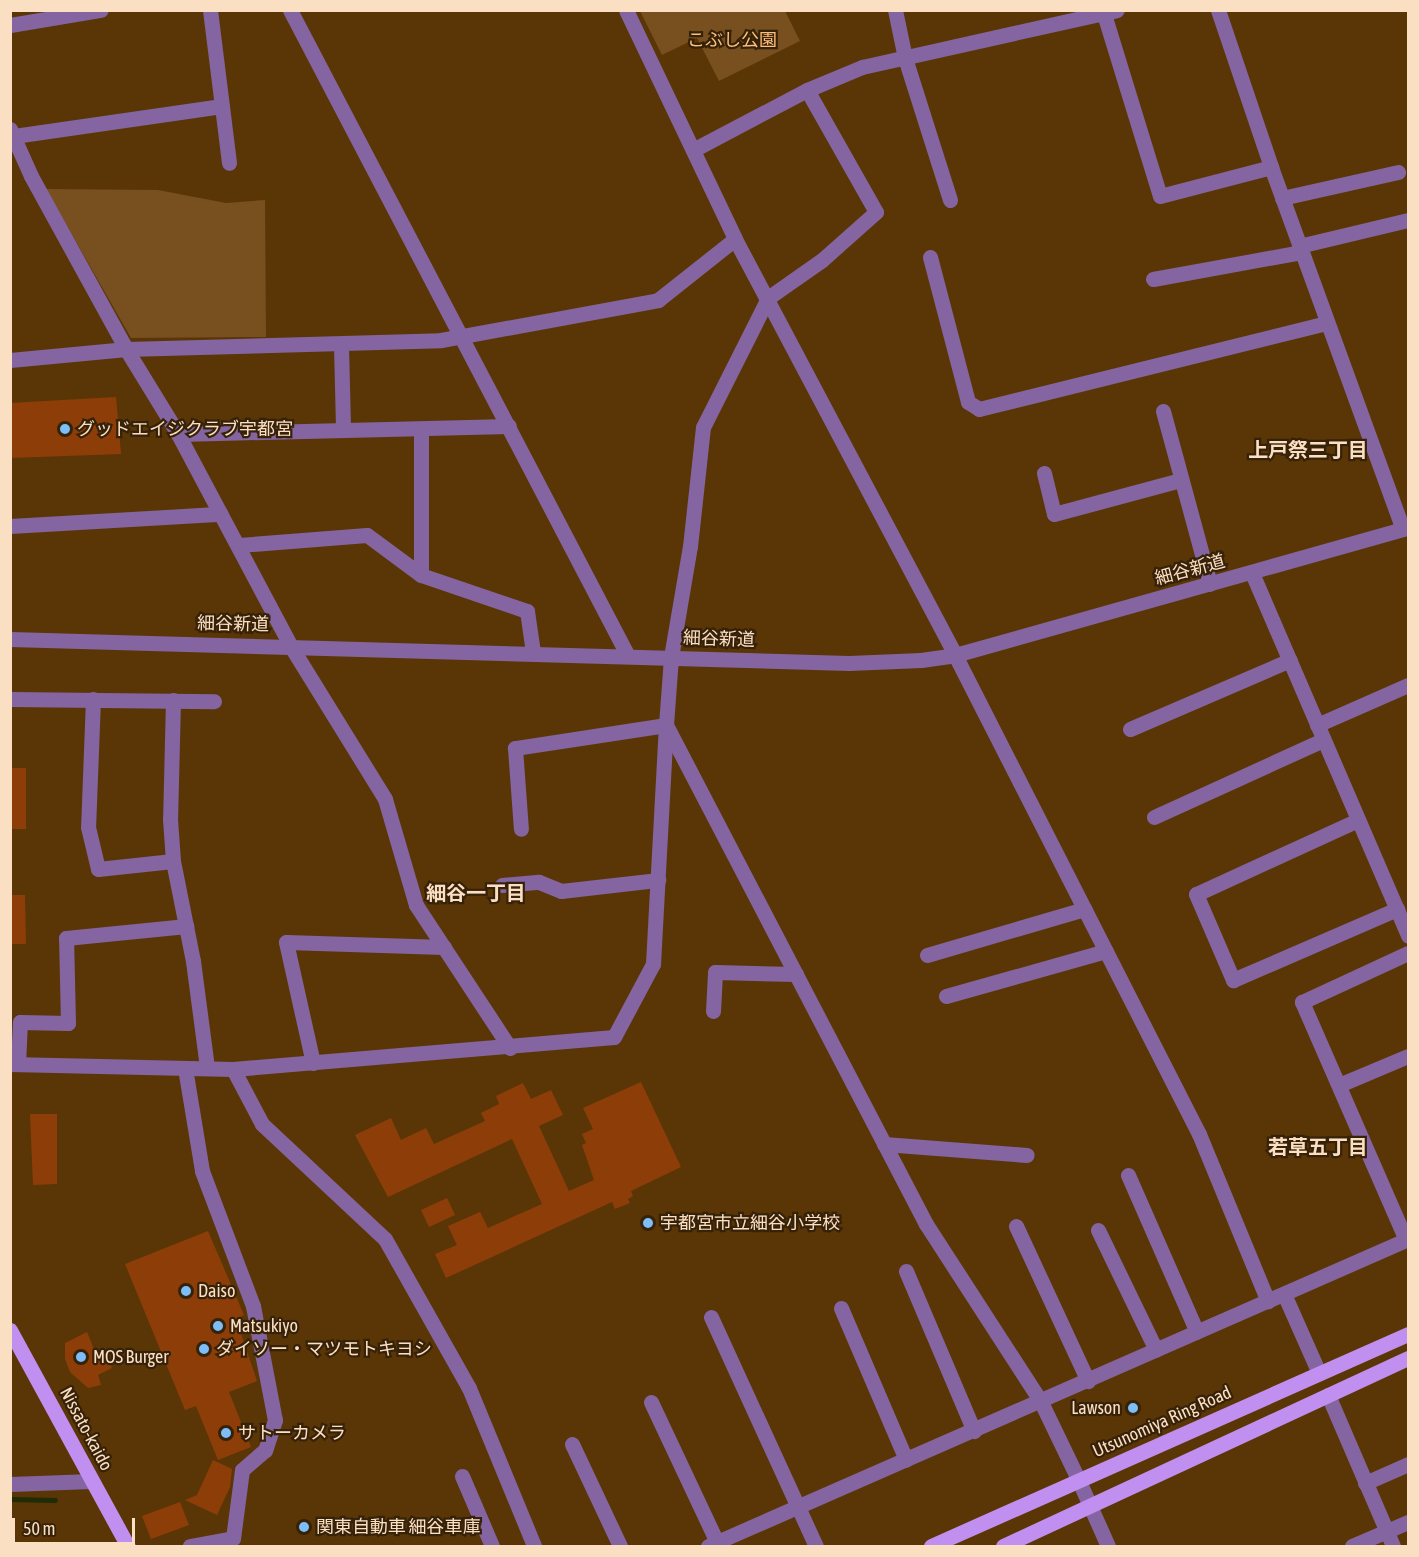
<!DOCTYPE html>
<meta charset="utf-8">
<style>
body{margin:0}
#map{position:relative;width:1419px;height:1557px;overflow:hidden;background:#5a3606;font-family:"Asap Condensed","Noto Sans JP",sans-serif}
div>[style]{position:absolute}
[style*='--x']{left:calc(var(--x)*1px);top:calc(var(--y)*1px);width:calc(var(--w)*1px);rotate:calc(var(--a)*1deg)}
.green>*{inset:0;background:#784f1f}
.stream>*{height:5px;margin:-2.5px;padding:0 2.5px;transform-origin:2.5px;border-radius:2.5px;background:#1f2c07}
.building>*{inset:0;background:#8d3e08}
.minor>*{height:15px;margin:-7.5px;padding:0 7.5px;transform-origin:7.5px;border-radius:7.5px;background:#8465a1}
.tertiary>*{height:15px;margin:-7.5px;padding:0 7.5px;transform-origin:7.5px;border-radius:7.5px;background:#8465a1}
.primary>*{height:15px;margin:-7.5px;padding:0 7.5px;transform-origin:7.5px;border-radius:7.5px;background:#c18ff0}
.dots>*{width:16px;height:16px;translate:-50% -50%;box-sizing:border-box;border:3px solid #362109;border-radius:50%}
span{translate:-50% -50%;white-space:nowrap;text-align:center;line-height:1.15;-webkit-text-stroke:4.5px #362109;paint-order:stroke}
.park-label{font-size:18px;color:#fdbf7c}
.poi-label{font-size:18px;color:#fbdfc3}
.left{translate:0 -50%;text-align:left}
.right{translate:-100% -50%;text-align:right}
.street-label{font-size:18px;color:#fbdfc3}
.neighbourhood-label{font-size:20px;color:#fbdfc3;font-weight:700}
.frame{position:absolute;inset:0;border:12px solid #fbdfc3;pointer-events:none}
.scale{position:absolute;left:12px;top:1518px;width:123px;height:27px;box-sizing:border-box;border:3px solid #fbdfc3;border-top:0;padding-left:8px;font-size:18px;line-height:21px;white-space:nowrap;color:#fbdfc3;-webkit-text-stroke:4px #362109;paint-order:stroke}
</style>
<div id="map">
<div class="green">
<i style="clip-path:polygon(640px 11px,785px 11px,800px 41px,719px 81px,697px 38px,662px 55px)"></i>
<i style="clip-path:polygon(46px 189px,158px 190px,226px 203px,265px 200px,266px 337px,131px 338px)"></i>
</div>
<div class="stream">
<i style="--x:10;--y:1499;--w:45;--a:1.3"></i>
</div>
<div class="building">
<i style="clip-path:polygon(116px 397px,121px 454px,10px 458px,10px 403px)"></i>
<i style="clip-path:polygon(10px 768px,26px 768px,26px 829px,10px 829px)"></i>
<i style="clip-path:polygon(10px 895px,25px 895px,26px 944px,10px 944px)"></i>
<i style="clip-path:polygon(641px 1082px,681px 1167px,631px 1191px,633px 1196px,628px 1199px,630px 1203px,615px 1209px,612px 1202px,446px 1278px,435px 1254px,457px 1245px,448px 1226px,480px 1212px,488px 1228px,542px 1204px,512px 1139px,388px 1197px,355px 1135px,391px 1118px,401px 1140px,426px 1128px,434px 1144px,485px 1121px,481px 1113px,499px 1104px,496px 1096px,523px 1083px,531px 1099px,551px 1090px,563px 1115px,539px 1126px,569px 1191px,594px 1180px,582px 1145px,586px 1143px,582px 1134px,593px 1129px,583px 1108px)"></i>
<i style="clip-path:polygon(30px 1114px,57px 1114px,57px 1184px,33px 1185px)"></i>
<i style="clip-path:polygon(447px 1198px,455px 1215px,429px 1227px,421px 1210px)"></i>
<i style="clip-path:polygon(208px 1231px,244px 1315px,236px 1319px,257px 1381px,229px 1392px,251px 1447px,218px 1460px,196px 1406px,185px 1410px,125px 1264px)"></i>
<i style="clip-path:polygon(87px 1332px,98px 1359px,108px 1356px,112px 1368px,98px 1375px,101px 1385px,88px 1388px,70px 1372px,65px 1359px,65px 1343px)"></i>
<i style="clip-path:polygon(213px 1460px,232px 1469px,230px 1487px,217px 1515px,185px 1500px,197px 1495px)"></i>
<i style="clip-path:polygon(180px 1502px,189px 1525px,151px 1539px,142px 1516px)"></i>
</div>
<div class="minor">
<i style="--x:210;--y:10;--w:154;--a:82.9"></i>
<i style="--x:290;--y:10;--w:729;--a:62.38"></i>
<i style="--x:895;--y:10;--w:49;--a:78.2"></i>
<i style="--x:905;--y:58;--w:149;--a:72.4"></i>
<i style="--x:1218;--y:10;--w:166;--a:71.3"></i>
<i style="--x:1271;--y:167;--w:385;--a:70"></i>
<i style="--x:1104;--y:14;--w:190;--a:72.9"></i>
<i style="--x:1160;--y:196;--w:115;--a:-14.6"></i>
<i style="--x:10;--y:25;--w:92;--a:-9.4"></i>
<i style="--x:807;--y:90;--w:140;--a:60.5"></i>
<i style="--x:876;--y:212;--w:72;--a:138.4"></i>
<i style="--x:822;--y:260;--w:66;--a:144.9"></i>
<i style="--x:768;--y:298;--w:144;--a:116.7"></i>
<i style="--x:703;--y:427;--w:120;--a:96.2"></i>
<i style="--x:690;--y:546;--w:113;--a:99.7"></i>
<i style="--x:671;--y:657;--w:68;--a:94.2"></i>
<i style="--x:666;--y:725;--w:563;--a:62.48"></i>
<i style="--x:926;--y:1224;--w:212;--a:57.1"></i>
<i style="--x:1041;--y:1402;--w:88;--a:64.3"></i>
<i style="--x:10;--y:129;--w:51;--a:65.9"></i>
<i style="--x:31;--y:176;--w:197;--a:61.2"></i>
<i style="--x:126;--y:349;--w:100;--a:58.5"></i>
<i style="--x:178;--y:434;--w:239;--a:62"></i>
<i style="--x:290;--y:645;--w:181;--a:58.3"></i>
<i style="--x:385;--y:799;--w:110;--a:73.7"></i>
<i style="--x:416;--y:905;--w:171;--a:56.7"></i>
<i style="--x:14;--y:136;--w:210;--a:-8.2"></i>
<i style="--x:693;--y:150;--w:129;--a:-27.8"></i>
<i style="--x:807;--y:90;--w:60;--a:-22.7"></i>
<i style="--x:862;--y:67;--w:261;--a:-12.6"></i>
<i style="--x:1282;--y:198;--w:119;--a:-12.6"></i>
<i style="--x:1299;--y:246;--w:112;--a:-13.4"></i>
<i style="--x:930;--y:257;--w:150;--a:75.3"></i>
<i style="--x:968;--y:402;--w:13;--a:32"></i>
<i style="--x:979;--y:409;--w:358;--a:-13.9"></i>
<i style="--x:1153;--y:279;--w:151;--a:-10.3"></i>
<i style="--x:341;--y:345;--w:84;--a:88.6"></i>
<i style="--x:10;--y:360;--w:117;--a:-5.4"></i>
<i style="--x:126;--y:349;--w:315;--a:-1.6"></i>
<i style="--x:441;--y:340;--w:221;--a:-10.4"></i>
<i style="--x:658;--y:300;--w:98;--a:-38.4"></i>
<i style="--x:735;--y:239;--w:471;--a:62.1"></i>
<i style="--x:955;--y:655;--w:538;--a:63.01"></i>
<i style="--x:1199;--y:1134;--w:181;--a:67.6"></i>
<i style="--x:1163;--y:411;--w:179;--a:74.8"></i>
<i style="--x:421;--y:429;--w:146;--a:90"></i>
<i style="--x:421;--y:575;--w:112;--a:18.8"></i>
<i style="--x:527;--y:611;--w:41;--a:81.7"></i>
<i style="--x:178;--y:434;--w:331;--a:-1.4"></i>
<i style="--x:1044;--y:473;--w:42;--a:76.3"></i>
<i style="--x:1054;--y:514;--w:131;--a:-15"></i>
<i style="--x:10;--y:526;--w:211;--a:-3.3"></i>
<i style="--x:239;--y:545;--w:128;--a:-4.5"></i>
<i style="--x:367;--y:535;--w:67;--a:36.5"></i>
<i style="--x:1252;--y:573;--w:395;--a:66.7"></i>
<i style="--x:10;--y:699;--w:204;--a:0.6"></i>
<i style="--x:93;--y:699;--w:128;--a:92.2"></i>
<i style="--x:88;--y:827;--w:43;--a:76.6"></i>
<i style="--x:98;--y:869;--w:75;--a:-6.1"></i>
<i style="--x:173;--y:700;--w:119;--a:91.4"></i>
<i style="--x:170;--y:819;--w:42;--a:85.9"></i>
<i style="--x:173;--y:861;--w:102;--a:78.7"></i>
<i style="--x:193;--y:961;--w:108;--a:82.5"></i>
<i style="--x:1317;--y:725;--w:99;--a:-23.7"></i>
<i style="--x:1130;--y:729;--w:174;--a:-23.3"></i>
<i style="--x:1154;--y:817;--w:186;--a:-24.5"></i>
<i style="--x:1358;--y:820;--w:178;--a:155.4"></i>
<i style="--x:1196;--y:894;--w:94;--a:66.7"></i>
<i style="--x:1233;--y:980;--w:179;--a:-23.4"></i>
<i style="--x:502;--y:885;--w:37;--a:-5"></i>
<i style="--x:539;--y:882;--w:24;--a:22"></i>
<i style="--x:561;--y:891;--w:98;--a:-6.5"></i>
<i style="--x:927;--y:955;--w:164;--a:-16.3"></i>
<i style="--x:946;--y:996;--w:166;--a:-15.7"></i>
<i style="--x:713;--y:1011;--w:39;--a:-87"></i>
<i style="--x:715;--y:972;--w:81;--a:1.4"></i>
<i style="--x:313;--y:1063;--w:124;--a:-102.6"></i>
<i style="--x:286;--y:942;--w:158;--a:1.8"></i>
<i style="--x:10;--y:1064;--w:223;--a:1.3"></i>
<i style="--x:233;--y:1069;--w:382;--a:-4.8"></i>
<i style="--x:614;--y:1037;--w:83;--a:-61.9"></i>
<i style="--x:653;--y:964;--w:239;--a:-86.9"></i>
<i style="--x:666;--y:725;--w:153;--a:171.3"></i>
<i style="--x:515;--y:748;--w:81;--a:85.8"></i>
<i style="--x:18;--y:1064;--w:42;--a:-87.3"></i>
<i style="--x:20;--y:1022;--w:48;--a:1.2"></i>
<i style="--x:68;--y:1023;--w:85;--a:-91.3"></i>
<i style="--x:66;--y:938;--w:121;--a:-5.7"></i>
<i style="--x:185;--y:1068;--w:104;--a:80.6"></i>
<i style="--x:202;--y:1171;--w:144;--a:69.3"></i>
<i style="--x:253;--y:1306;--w:116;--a:79.1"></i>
<i style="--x:275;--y:1420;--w:32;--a:108"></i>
<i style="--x:265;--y:1450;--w:30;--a:139"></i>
<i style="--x:242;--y:1470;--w:69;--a:97.5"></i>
<i style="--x:233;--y:1538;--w:44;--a:169.5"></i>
<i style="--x:233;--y:1069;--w:62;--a:62.2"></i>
<i style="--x:262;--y:1124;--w:168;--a:43.1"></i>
<i style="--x:385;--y:1239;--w:171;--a:60.6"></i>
<i style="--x:469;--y:1388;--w:171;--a:67.6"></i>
<i style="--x:1339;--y:1085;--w:75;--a:-22.8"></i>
<i style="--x:884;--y:1144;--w:143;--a:4.4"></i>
<i style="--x:1128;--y:1175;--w:171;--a:66.3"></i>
<i style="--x:1016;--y:1226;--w:171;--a:65.1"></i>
<i style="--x:1098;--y:1230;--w:133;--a:64.2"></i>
<i style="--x:1406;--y:1240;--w:260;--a:-113.6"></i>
<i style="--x:1302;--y:1002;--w:117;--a:-24.8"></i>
<i style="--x:906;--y:1271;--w:174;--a:67"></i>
<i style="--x:1284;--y:1294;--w:86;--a:66.1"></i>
<i style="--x:841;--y:1308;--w:165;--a:66.8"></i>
<i style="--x:711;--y:1317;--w:252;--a:65.4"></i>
<i style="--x:1328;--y:1395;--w:164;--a:66.7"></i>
<i style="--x:651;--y:1402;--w:155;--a:64.8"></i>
<i style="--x:572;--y:1444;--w:113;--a:64.8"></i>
<i style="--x:462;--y:1476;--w:76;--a:66.8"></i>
<i style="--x:1365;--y:1483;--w:47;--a:-23.8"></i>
<i style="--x:708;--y:1546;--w:764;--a:-23.68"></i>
<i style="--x:1352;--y:1546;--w:61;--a:-23.2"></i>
</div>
<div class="tertiary">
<i style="--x:626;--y:10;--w:254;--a:64.5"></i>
<i style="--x:10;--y:639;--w:839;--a:1.64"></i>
<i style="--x:849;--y:663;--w:72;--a:-2.4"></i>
<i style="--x:921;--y:660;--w:34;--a:-8"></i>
<i style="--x:955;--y:655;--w:470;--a:-15.7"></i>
<i style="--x:1079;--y:1481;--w:71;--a:66"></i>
<i style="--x:10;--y:1484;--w:82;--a:-2.1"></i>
</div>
<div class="primary">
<i style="--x:10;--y:1330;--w:246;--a:61.4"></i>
<i style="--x:931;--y:1546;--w:522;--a:-23.96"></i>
<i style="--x:1003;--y:1546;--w:447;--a:-24.9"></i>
</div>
<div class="dots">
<i style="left:65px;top:429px;background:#7dbef9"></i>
<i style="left:648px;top:1223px;background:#7dbef9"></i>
<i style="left:186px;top:1291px;background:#7dbef9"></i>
<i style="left:218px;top:1326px;background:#7dbef9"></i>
<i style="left:204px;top:1349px;background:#7dbef9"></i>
<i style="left:81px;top:1357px;background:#7dbef9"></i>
<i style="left:1133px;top:1408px;background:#7dbef9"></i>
<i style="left:226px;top:1433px;background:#7dbef9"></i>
<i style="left:304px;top:1527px;background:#7dbef9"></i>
</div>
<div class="park-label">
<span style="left:732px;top:40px">こぶし公園</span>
</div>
<div class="poi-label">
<span class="left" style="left:77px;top:429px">グッドエイジクラブ宇都宮</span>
<span class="left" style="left:660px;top:1223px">宇都宮市立細谷小学校</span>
<span class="left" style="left:198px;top:1291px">Daiso</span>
<span class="left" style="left:230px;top:1326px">Matsukiyo</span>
<span class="left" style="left:216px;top:1349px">ダイソー・マツモトキヨシ</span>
<span class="left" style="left:93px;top:1357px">MOS Burger</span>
<span class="right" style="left:1121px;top:1408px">Lawson</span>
<span class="left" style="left:238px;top:1433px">サトーカメラ</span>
<span class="left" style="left:316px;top:1527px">関東自動車 細谷車庫</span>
</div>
<div class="street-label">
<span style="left:1190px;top:570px;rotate:-15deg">細谷新道</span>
<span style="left:233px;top:624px;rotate:1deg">細谷新道</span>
<span style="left:719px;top:639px;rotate:2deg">細谷新道</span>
<span style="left:1162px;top:1422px;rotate:-24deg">Utsunomiya Ring Road</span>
<span style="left:86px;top:1429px;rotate:62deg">Nissato-kaido</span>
</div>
<div class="neighbourhood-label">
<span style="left:1308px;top:449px">上戸祭三丁目</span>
<span style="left:476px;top:892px">細谷一丁目</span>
<span style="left:1318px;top:1146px">若草五丁目</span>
</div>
<div class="frame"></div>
<div class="scale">50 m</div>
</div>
